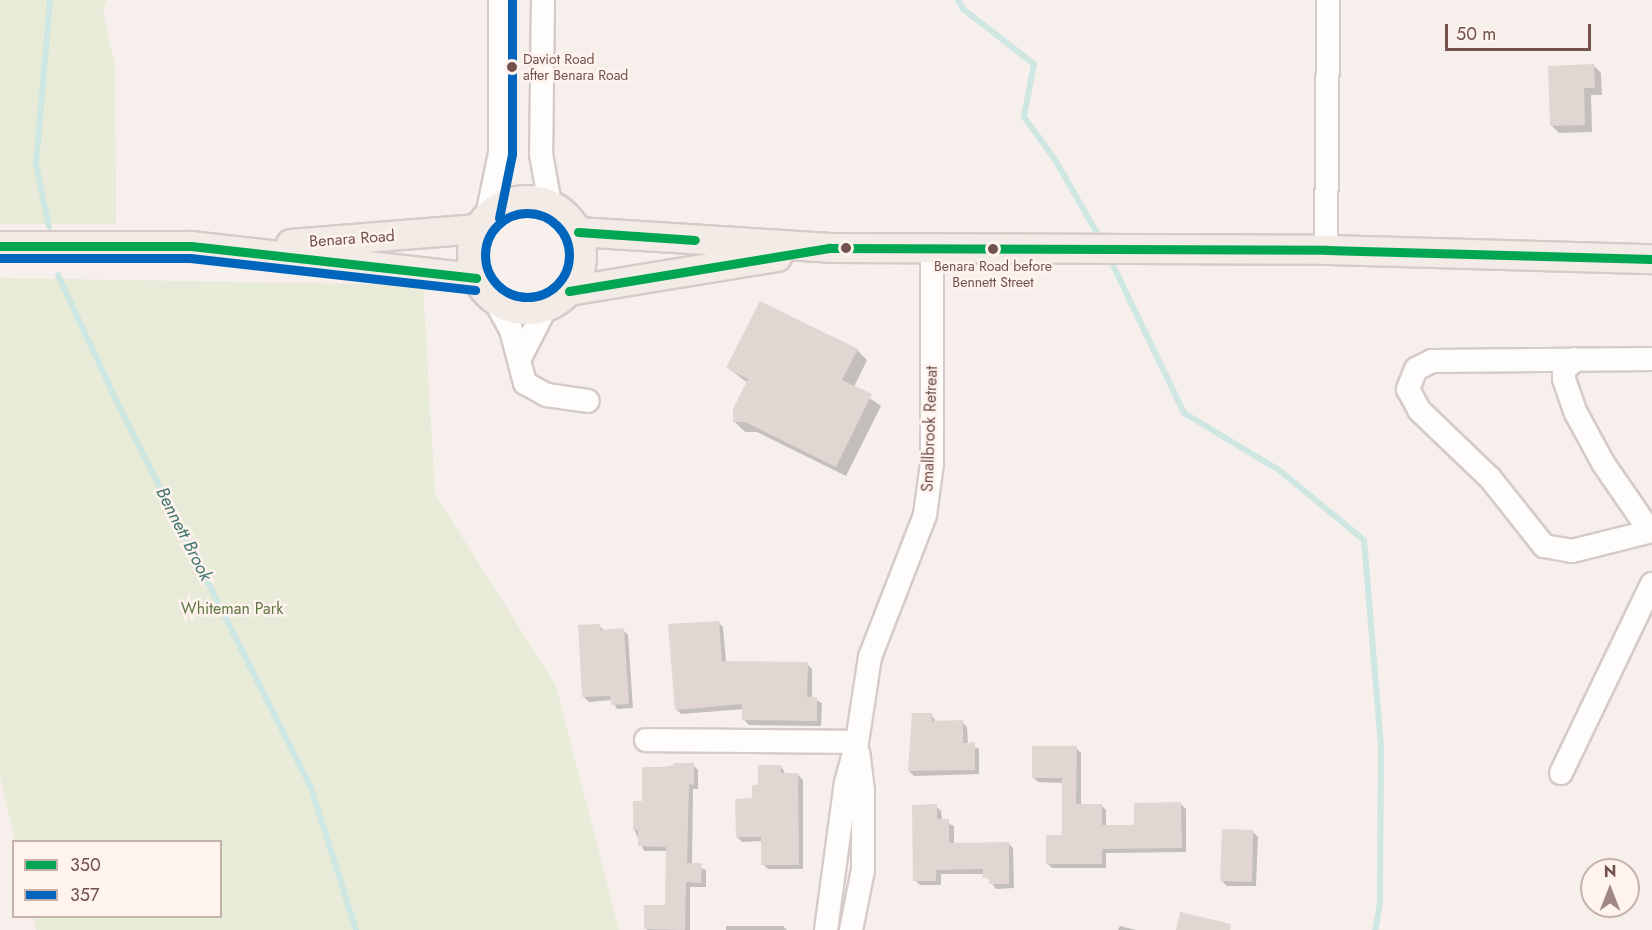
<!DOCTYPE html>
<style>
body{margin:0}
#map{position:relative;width:1652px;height:930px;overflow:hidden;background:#f6efeb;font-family:Jost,sans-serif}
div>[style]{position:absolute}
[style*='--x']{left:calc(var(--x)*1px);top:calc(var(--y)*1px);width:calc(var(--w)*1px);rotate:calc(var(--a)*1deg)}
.green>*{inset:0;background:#e8ebd7}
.shadow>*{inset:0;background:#0003}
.stream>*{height:6px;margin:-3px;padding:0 3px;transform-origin:3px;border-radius:3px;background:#cee7e3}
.building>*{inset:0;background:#e2d6d3}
.roads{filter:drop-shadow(2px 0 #d5cbc8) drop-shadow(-2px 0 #d5cbc8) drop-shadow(0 2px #d5cbc8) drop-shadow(0 -2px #d5cbc8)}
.minor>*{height:22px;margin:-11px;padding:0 11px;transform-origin:11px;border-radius:11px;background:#fefdfc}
.major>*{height:28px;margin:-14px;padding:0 14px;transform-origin:14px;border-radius:14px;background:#f2ebe6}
.major>.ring{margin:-14px;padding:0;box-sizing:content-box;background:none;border:28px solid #f2ebe6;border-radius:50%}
.bus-1>*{height:9px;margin:-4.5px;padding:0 4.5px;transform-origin:4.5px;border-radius:4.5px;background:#00a651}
.bus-2>*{height:9px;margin:-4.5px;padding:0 4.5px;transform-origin:4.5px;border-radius:4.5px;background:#0065bd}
.bus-2>.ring{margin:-4.5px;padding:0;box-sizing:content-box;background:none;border:9px solid #0065bd;border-radius:50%}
.dots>*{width:16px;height:16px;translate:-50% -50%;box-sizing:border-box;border:3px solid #fef3ed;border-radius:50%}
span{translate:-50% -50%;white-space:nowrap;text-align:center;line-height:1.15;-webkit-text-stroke:5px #fef3ed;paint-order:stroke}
.bus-label{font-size:14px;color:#73514d}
.left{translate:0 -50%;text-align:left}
.street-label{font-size:16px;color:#73514d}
.park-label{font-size:16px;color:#607846}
.water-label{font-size:18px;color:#427672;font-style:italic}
.legend{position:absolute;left:12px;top:840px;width:210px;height:78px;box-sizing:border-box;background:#fef3ed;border:2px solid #c6b2ad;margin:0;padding:8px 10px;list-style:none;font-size:18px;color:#73514d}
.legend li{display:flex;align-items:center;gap:12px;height:30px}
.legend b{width:30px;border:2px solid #c6b2ad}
.north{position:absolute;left:1580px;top:858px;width:60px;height:60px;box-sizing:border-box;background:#fef3ed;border:2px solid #c6b2ad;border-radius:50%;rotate:0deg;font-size:16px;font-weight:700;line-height:24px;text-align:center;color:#73514d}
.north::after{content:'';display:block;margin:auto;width:21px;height:27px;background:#a18884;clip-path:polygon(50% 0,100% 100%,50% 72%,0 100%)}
.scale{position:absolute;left:1445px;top:24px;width:146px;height:27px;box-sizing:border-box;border:3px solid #73514d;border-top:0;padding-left:8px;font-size:18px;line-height:21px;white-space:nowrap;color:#73514d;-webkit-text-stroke:4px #fef3ed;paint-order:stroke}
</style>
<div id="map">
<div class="green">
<i style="clip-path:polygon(0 0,107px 0,103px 12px,115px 65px,116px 224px,0 224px)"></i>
<i style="clip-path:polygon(0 278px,423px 285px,435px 494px,556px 686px,619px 930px,36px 930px,33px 917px,220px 916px,220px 842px,15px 841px,0 777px)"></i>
</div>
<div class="shadow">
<i style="clip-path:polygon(1593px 65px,1601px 73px,1602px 95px,1591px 95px,1592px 132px,1559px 133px,1551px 125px)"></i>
<i style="clip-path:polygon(857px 350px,867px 360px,854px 387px,881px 406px,846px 476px,757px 432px,745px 432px,735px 422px,748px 383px,728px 368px)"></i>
<i style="clip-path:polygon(718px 622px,723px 627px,726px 662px,807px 664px,812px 669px,812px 698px,822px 703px,821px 726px,749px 725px,744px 720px,744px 709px,681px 714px,676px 709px)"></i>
<i style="clip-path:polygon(599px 626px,605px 631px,623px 630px,628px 635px,633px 708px,617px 709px,612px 700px,589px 702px,584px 697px)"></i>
<i style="clip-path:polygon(931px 714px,936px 722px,962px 722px,967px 727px,968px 744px,979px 749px,979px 774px,914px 776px,909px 771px)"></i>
<i style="clip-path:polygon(1076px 748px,1081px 753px,1081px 805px,1101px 805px,1106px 810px,1106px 826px,1136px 826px,1181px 804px,1186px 809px,1186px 852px,1106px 853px,1106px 868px,1052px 868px,1047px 863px,1063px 837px,1063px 783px,1038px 782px,1033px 777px)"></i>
<i style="clip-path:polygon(693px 765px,698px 770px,698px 789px,693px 789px,692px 864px,706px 870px,706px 887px,690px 887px,690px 930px,647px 930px,666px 907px,668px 851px,644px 851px,634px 829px,643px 802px,644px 768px)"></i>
<i style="clip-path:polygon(781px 766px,786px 775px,798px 775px,803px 780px,803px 869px,768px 869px,763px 864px,763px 841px,742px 842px,737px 837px,760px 786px)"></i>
<i style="clip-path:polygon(936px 806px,941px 811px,942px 821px,954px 826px,954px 844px,1008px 843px,1013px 848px,1014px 888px,996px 889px,985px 874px,941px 874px,941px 885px,920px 885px,915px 880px)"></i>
<i style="clip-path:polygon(1253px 832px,1258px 837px,1256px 886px,1227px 886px,1222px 881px)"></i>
<i style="clip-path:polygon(726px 926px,783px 926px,787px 930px,726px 930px)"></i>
<i style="clip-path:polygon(1120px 926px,1136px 930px,1118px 930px)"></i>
</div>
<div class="stream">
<i style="--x:958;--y:0;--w:10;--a:61"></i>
<i style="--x:963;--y:9;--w:90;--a:37.8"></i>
<i style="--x:1034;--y:64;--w:54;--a:100.7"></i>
<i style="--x:1024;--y:117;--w:51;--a:53.8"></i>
<i style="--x:1054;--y:158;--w:95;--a:60.2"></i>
<i style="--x:49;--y:227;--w:64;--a:-101.7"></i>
<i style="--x:36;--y:164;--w:165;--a:-85.1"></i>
<i style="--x:1109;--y:257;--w:173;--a:64.3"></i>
<i style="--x:1184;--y:413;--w:111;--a:31"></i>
<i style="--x:1279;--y:470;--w:110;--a:39.5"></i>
<i style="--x:1364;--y:540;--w:210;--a:85.3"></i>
<i style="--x:1381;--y:749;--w:154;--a:90.4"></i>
<i style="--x:1380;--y:903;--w:27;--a:100"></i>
<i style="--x:58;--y:275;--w:136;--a:65.1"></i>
<i style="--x:115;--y:398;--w:436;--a:63.3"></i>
<i style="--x:311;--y:788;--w:149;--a:72.4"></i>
</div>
<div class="building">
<i style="clip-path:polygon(1594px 64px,1595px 88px,1584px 88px,1585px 125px,1550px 126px,1548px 66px)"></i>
<i style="clip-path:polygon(760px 301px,858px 349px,842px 380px,872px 394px,836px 467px,745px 422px,733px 422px,733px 409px,748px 379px,726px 368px)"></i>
<i style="clip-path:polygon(719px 621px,722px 661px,808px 662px,807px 697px,817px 697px,817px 721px,742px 720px,742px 704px,675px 710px,668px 624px)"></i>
<i style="clip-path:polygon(600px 624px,600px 630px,624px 628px,629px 704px,611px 705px,610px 696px,582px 697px,578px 625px)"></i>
<i style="clip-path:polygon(912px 713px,932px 713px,932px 721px,963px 720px,963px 743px,975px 742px,975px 770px,908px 771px)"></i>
<i style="clip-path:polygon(1032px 746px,1077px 746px,1076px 804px,1102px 804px,1102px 825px,1134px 825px,1134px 803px,1181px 802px,1182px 848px,1102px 849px,1102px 864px,1046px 864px,1046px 835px,1062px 835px,1062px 778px,1032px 778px)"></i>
<i style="clip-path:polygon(673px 763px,694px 763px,694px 785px,689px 784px,687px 863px,702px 863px,701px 883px,686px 882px,685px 930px,644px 929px,644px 905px,665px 905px,666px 847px,638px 846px,638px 830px,633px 830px,633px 801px,642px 801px,642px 767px,673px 767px)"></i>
<i style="clip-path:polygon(758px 765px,781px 765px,781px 773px,798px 773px,799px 865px,761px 865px,761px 837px,736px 837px,735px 799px,752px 798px,752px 785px,758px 785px)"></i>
<i style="clip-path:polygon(937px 804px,937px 819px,949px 819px,949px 843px,1009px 842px,1009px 884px,989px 884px,989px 878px,983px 878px,983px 869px,936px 870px,936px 881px,913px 881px,912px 805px)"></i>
<i style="clip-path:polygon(1222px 829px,1253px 830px,1252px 882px,1220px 881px)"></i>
<i style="clip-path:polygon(1180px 912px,1231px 924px,1230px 930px,1176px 930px)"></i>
</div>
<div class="roads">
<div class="minor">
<i style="--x:543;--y:0;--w:154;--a:90.7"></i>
<i style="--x:541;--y:154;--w:51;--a:79.8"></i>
<i style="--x:487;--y:216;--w:64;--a:-78.3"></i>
<i style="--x:500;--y:153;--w:153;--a:-90"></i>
<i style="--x:1326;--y:250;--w:250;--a:-89.5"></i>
<i style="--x:495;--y:301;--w:33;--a:61"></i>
<i style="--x:511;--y:330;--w:55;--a:75.2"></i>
<i style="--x:525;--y:383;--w:25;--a:29"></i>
<i style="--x:547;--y:395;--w:41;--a:8.3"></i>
<i style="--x:520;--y:358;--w:57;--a:-63"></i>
<i style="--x:1575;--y:359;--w:16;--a:133"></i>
<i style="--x:1564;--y:371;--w:8;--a:90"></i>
<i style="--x:1564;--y:379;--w:36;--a:71"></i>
<i style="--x:1576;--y:413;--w:57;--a:61.6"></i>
<i style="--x:1603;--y:463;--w:81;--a:55.5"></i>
<i style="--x:1652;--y:359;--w:220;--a:179.5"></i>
<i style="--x:1432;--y:361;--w:18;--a:153"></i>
<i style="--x:1416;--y:369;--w:22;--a:112"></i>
<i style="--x:1408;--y:389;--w:24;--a:62"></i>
<i style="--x:1419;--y:410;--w:98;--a:43.8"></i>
<i style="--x:1490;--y:478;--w:87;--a:51.5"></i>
<i style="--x:1544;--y:546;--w:28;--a:10"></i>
<i style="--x:1572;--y:551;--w:82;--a:-14"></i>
<i style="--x:646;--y:740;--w:211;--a:0.5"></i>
<i style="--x:1561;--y:773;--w:210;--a:-64.3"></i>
<i style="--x:826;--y:930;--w:148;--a:-82.3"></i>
<i style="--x:846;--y:783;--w:42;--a:-75"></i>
<i style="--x:857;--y:742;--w:86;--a:-81.3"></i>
<i style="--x:870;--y:657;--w:152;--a:-68.8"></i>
<i style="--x:925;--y:515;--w:52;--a:-82.3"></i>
<i style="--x:932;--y:463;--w:215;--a:-90"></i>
<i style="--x:851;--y:930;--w:61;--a:-78.7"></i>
<i style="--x:863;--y:870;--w:79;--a:-90"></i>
<i style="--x:863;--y:791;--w:38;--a:-97"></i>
</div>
<div class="major">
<i class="ring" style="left:472px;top:200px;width:82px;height:82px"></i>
<i style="--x:578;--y:232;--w:253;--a:3.6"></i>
<i style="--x:830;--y:248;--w:496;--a:0.2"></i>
<i style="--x:1326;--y:250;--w:326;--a:1.6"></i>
<i style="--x:291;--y:244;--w:187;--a:-4.6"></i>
<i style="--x:0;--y:246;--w:191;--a:0"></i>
<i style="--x:191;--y:246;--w:287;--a:6.4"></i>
<i style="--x:569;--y:291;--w:211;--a:-9.3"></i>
</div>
</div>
<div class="bus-1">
<i style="--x:578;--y:232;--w:117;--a:3.9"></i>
<i style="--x:0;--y:246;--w:191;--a:0"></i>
<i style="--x:191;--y:246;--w:287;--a:6.4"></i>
<i style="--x:569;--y:291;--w:265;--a:-9.4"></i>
<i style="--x:830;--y:248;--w:496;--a:0.2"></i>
<i style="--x:1326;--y:250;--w:326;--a:1.6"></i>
</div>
<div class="bus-2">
<i class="ring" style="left:485px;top:213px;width:75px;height:75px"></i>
<i style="--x:499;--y:218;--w:65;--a:-78.5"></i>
<i style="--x:512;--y:154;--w:154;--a:-90"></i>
<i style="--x:0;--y:258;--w:190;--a:0"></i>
<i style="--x:190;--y:258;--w:287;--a:6.4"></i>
</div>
<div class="dots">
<i style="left:512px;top:67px;background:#73514d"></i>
<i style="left:846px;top:248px;background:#73514d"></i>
<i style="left:993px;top:249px;background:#73514d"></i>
</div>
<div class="bus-label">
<span class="left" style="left:523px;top:67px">Daviot Road<br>after Benara Road</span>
<span style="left:993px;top:274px">Benara Road before<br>Bennett Street</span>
</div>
<div class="street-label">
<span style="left:352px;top:239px;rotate:-4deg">Benara Road</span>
<span style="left:930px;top:429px;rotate:-88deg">Smallbrook Retreat</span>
</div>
<div class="park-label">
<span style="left:232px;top:609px">Whiteman Park</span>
</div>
<div class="water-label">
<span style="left:184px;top:534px;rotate:63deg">Bennett Brook</span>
</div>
<ul class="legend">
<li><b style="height:8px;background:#00a651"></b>350</li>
<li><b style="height:8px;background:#0065bd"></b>357</li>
</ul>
<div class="north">N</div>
<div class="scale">50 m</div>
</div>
